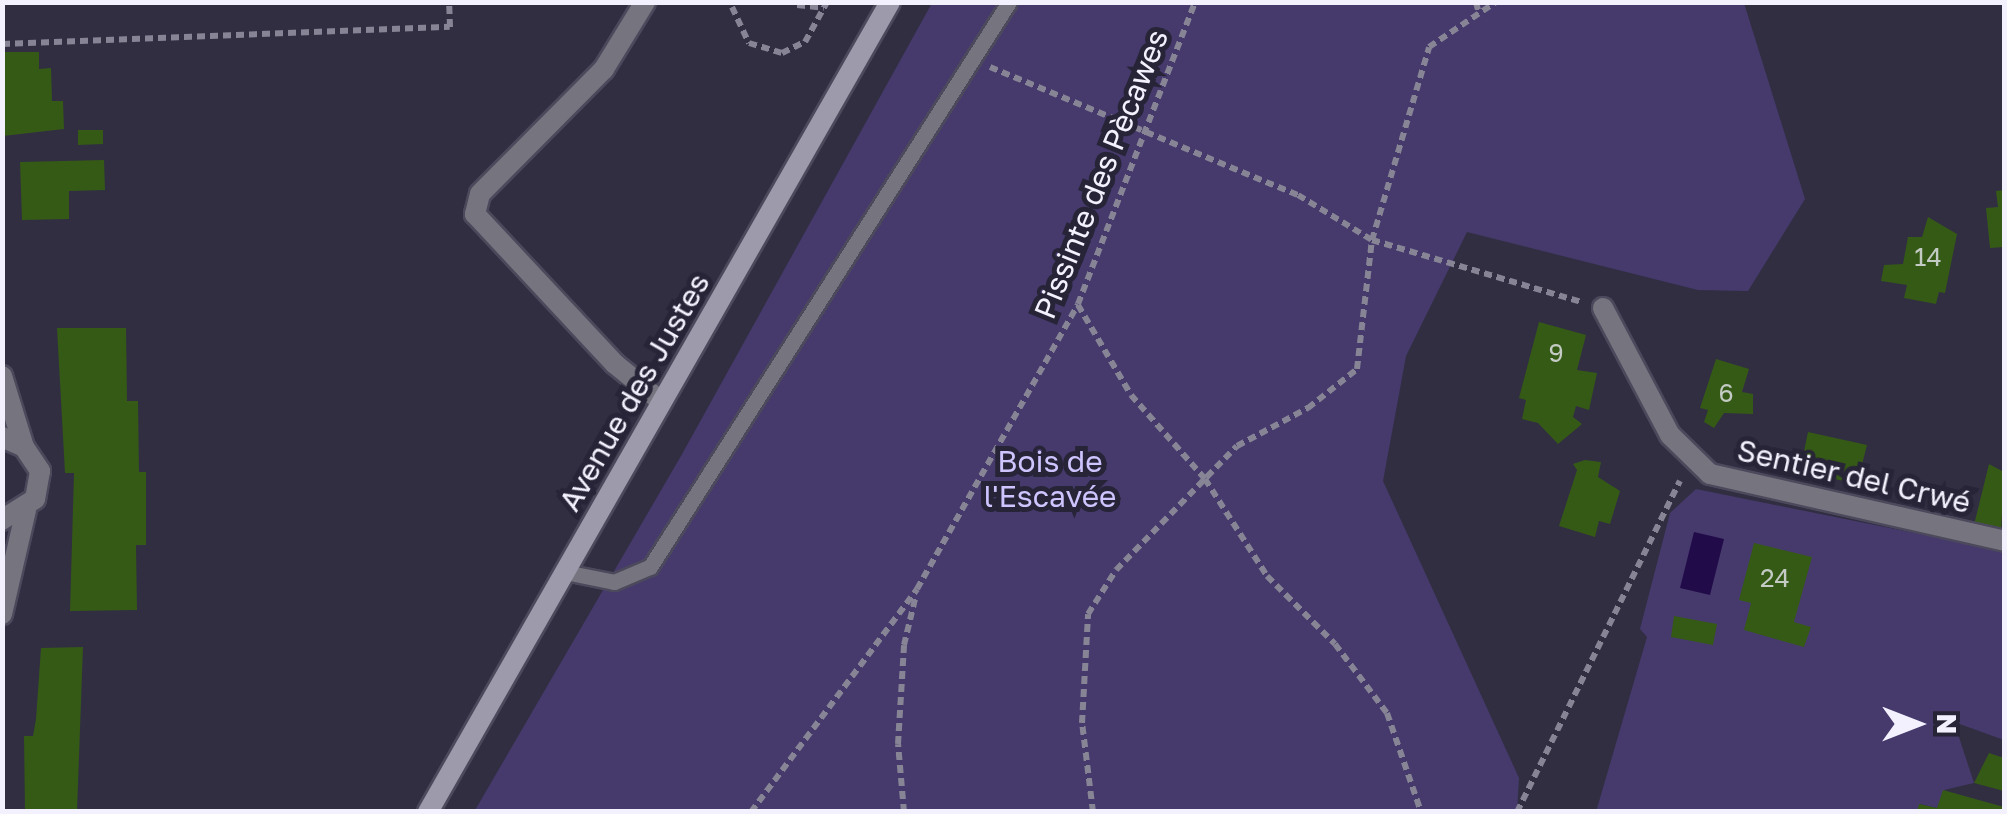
<!DOCTYPE html>
<meta charset="utf-8">
<style>
body{margin:0}
#map{position:relative;width:2007px;height:814px;overflow:hidden;background:#312e42;font-family:"Golos Text",sans-serif}
div>[style]{position:absolute}
[style*='--x']{left:calc(var(--x)*1px);top:calc(var(--y)*1px);width:calc(var(--w)*1px);rotate:calc(var(--a)*1deg)}
.green>*{inset:0;background:#463a6d}
.water>*{inset:0;background:#220b49}
.building>*{inset:0;background:#355a16}
.path>*{height:6px;margin-top:-3px;transform-origin:0;background:repeating-linear-gradient(90deg,#878495 0 8px,transparent 0 13px)}
.roads{filter:drop-shadow(2px 0 #4c495c) drop-shadow(-2px 0 #4c495c) drop-shadow(0 2px #4c495c) drop-shadow(0 -2px #4c495c)}
.service>*{height:15px;margin:-7.5px;padding:0 7.5px;transform-origin:7.5px;border-radius:7.5px;background:#76757f}
.minor>*{height:20px;margin:-10px;padding:0 10px;transform-origin:10px;border-radius:10px;background:#76757f}
.secondary>*{height:20px;margin:-10px;padding:0 10px;transform-origin:10px;border-radius:10px;background:#9d9bab}
span{translate:-50% -50%;white-space:nowrap;text-align:center;line-height:1.15;-webkit-text-stroke:10px #282437;paint-order:stroke}
.number-label{font-size:25px;color:#c4cbc4}
.number-label span{-webkit-text-stroke-width:0}
.street-label{font-size:30px;color:#f3f1fe}
.park-label{font-size:30px;color:#cec4fe}
.frame{position:absolute;inset:0;border:5px solid #f3f1fe;pointer-events:none}
.north{position:absolute;left:1867px;top:674px;width:100px;height:100px;-webkit-text-stroke:8px #282437;paint-order:stroke;rotate:90deg;font-size:28px;font-weight:700;line-height:40px;text-align:center;color:#f3f1fe}
.north::after{content:'';display:block;margin:auto;width:35px;height:45px;background:#f3f1fe;clip-path:polygon(50% 0,100% 100%,50% 72%,0 100%)}
</style>
<div id="map">
<div class="green">
<i style="clip-path:polygon(932px 3px,1744px 3px,1805px 199px,1748px 291px,1698px 290px,1467px 232px,1406px 356px,1383px 481px,1519px 778px,1517px 811px,474px 812px,681px 456px)"></i>
<i style="clip-path:polygon(1696px 489px,2004px 551px,2004px 740px,1954px 722px,1974px 783px,1944px 790px,1937px 808px,1920px 804px,1917px 812px,1596px 812px,1647px 637px,1640px 629px,1670px 513px)"></i>
</div>
<div class="water">
<i style="clip-path:polygon(1694px 532px,1724px 539px,1710px 595px,1680px 588px)"></i>
</div>
<div class="building">
<i style="clip-path:polygon(2px 52px,39px 52px,39px 69px,51px 68px,52px 101px,63px 101px,64px 129px,3px 136px)"></i>
<i style="clip-path:polygon(78px 130px,103px 130px,103px 144px,78px 145px)"></i>
<i style="clip-path:polygon(104px 160px,105px 190px,69px 191px,69px 219px,22px 220px,20px 162px)"></i>
<i style="clip-path:polygon(2004px 190px,2004px 247px,1990px 248px,1986px 208px,1998px 207px,1996px 191px)"></i>
<i style="clip-path:polygon(1928px 217px,1957px 234px,1945px 293px,1939px 292px,1936px 304px,1904px 298px,1907px 285px,1881px 281px,1884px 265px,1903px 264px,1908px 237px,1922px 237px)"></i>
<i style="clip-path:polygon(1539px 322px,1586px 335px,1577px 370px,1597px 373px,1589px 410px,1576px 406px,1573px 417px,1582px 424px,1558px 444px,1538px 423px,1522px 419px,1526px 400px,1519px 398px)"></i>
<i style="clip-path:polygon(57px 328px,126px 328px,127px 401px,138px 401px,139px 472px,146px 472px,146px 545px,136px 545px,137px 610px,70px 611px,74px 473px,65px 473px)"></i>
<i style="clip-path:polygon(1716px 359px,1749px 369px,1742px 392px,1753px 394px,1753px 414px,1724px 413px,1714px 428px,1704px 422px,1708px 410px,1700px 408px)"></i>
<i style="clip-path:polygon(1808px 432px,1867px 445px,1857px 484px,1800px 471px)"></i>
<i style="clip-path:polygon(1585px 460px,1601px 462px,1598px 477px,1620px 491px,1610px 524px,1599px 521px,1595px 537px,1559px 526px,1577px 470px,1573px 464px)"></i>
<i style="clip-path:polygon(1989px 464px,2004px 472px,2001px 533px,1974px 525px)"></i>
<i style="clip-path:polygon(1754px 543px,1812px 557px,1794px 622px,1811px 627px,1804px 647px,1744px 630px,1751px 603px,1739px 600px)"></i>
<i style="clip-path:polygon(1674px 616px,1717px 624px,1713px 645px,1671px 637px)"></i>
<i style="clip-path:polygon(83px 647px,77px 812px,25px 812px,24px 736px,33px 736px,36px 719px,41px 648px)"></i>
<i style="clip-path:polygon(1989px 753px,2004px 758px,2004px 791px,1974px 783px)"></i>
<i style="clip-path:polygon(1943px 790px,2004px 807px,2004px 812px,1917px 812px,1919px 804px,1937px 808px)"></i>
</div>
<div class="path">
<i style="--x:1476;--y:2;--w:12;--a:76"></i>
<i style="--x:797;--y:5;--w:27;--a:6"></i>
<i style="--x:732;--y:7;--w:40;--a:65"></i>
<i style="--x:749;--y:43;--w:34;--a:17"></i>
<i style="--x:782;--y:53;--w:25;--a:-26"></i>
<i style="--x:805;--y:42;--w:46;--a:-61.2"></i>
<i style="--x:2;--y:44;--w:448;--a:-2.2"></i>
<i style="--x:450;--y:27;--w:25;--a:-92"></i>
<i style="--x:990;--y:67;--w:334;--a:22.6"></i>
<i style="--x:1298;--y:195;--w:87;--a:31.3"></i>
<i style="--x:1372;--y:240;--w:218;--a:16.5"></i>
<i style="--x:1078;--y:305;--w:104;--a:59.5"></i>
<i style="--x:1131;--y:395;--w:112;--a:48.6"></i>
<i style="--x:1205;--y:479;--w:115;--a:57.4"></i>
<i style="--x:1267;--y:576;--w:96;--a:45"></i>
<i style="--x:1335;--y:644;--w:86;--a:53"></i>
<i style="--x:1387;--y:713;--w:105;--a:71"></i>
<i style="--x:751;--y:812;--w:278;--a:-53.3"></i>
<i style="--x:917;--y:589;--w:327;--a:-60.5"></i>
<i style="--x:1078;--y:304;--w:324;--a:-68.8"></i>
<i style="--x:904;--y:812;--w:68;--a:-95"></i>
<i style="--x:898;--y:744;--w:99;--a:-86.5"></i>
<i style="--x:904;--y:645;--w:51;--a:-76.5"></i>
<i style="--x:1093;--y:812;--w:90;--a:-97"></i>
<i style="--x:1082;--y:723;--w:109;--a:-86.8"></i>
<i style="--x:1088;--y:614;--w:52;--a:-57.5"></i>
<i style="--x:1116;--y:570;--w:173;--a:-45.7"></i>
<i style="--x:1237;--y:446;--w:81;--a:-28.2"></i>
<i style="--x:1308;--y:408;--w:63;--a:-38.5"></i>
<i style="--x:1357;--y:369;--w:130;--a:-83.4"></i>
<i style="--x:1372;--y:240;--w:201;--a:-73.5"></i>
<i style="--x:1429;--y:47;--w:81;--a:-33.9"></i>
<i style="--x:1517;--y:812;--w:369;--a:-63.8"></i>
</div>
<div class="roads">
<div class="service">
<i style="--x:565;--y:572;--w:50;--a:11.5"></i>
<i style="--x:614;--y:582;--w:39;--a:-23"></i>
<i style="--x:650;--y:567;--w:669;--a:-57.57"></i>
</div>
<div class="minor">
<i style="--x:645;--y:2;--w:79;--a:121.5"></i>
<i style="--x:604;--y:69;--w:176;--a:134.8"></i>
<i style="--x:480;--y:194;--w:21;--a:104"></i>
<i style="--x:475;--y:214;--w:205;--a:47"></i>
<i style="--x:615;--y:364;--w:60;--a:39"></i>
<i style="--x:1603;--y:308;--w:144;--a:62.2"></i>
<i style="--x:1670;--y:435;--w:56;--a:44.3"></i>
<i style="--x:1710;--y:474;--w:302;--a:12.8"></i>
<i style="--x:2;--y:376;--w:74;--a:72.8"></i>
<i style="--x:2;--y:437;--w:24;--a:24"></i>
<i style="--x:24;--y:447;--w:29;--a:56"></i>
<i style="--x:40;--y:471;--w:28;--a:100"></i>
<i style="--x:35;--y:499;--w:39;--a:148"></i>
<i style="--x:2;--y:614;--w:107;--a:-77"></i>
</div>
<div class="secondary">
<i style="--x:428;--y:812;--w:932;--a:-60.3"></i>
</div>
</div>
<div class="number-label">
<span style="left:1928px;top:257px">14</span>
<span style="left:1556px;top:353px">9</span>
<span style="left:1726px;top:393px">6</span>
<span style="left:1775px;top:578px">24</span>
</div>
<div class="street-label">
<span style="left:1101px;top:174px;rotate:-68deg">Pissinte des Pècawes</span>
<span style="left:634px;top:392px;rotate:-60deg">Avenue des Justes</span>
<span style="left:1854px;top:476px;rotate:13deg">Sentier del Crwé</span>
</div>
<div class="park-label">
<span style="left:1050px;top:478px">Bois de<br>l'Escavée</span>
</div>
<div class="frame"></div>
<div class="north">N</div>
</div>
